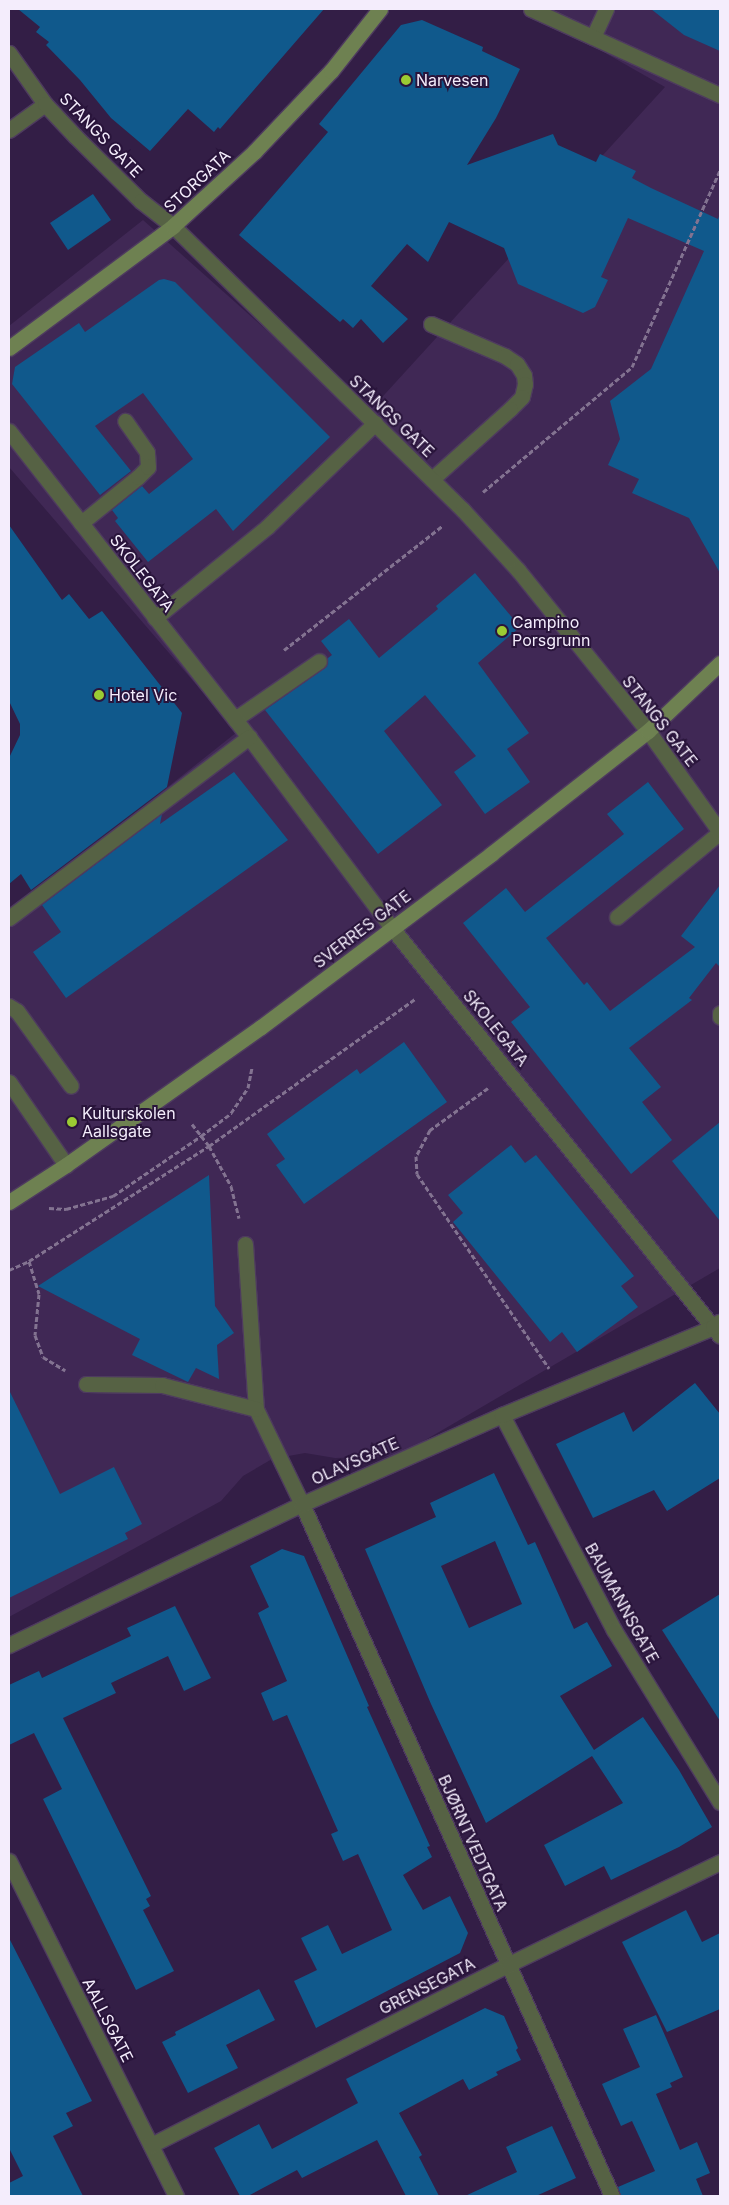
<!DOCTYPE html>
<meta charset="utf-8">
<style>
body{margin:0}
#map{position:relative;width:729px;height:2205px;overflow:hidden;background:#331e46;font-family:Inter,sans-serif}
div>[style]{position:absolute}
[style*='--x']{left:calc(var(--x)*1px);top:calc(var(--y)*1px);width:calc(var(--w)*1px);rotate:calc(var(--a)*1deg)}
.built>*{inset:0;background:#402855}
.building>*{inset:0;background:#10598c}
.path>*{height:3px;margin-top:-1.5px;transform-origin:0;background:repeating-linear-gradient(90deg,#837391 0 5px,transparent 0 7.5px)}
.roads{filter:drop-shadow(1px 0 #4e3b5f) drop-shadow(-1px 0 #4e3b5f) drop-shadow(0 1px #4e3b5f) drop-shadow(0 -1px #4e3b5f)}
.lane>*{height:15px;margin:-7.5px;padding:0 7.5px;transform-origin:7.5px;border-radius:7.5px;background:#566244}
.street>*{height:15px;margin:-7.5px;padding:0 7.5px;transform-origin:7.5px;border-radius:7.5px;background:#566244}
.secondary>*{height:15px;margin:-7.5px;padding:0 7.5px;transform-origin:7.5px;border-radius:7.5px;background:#6e8151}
.dots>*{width:14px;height:14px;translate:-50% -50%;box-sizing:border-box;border:2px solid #29143b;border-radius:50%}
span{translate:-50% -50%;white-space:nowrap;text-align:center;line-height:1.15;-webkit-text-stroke:4px #29143b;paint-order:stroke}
.poi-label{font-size:16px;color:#f4edfc}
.left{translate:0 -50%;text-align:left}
.street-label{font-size:16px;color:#f4edfc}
.frame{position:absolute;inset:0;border:10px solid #f4edfc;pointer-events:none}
</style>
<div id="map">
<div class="built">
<i style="clip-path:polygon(528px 9px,720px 9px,720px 1268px,398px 1456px,335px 1458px,305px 1453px,272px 1459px,243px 1476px,221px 1501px,9px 1617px,9px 913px,237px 732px,9px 467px,9px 326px,143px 220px,364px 417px,665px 87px)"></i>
</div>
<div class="building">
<i style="clip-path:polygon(18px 9px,324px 9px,220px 129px,218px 127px,214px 132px,188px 109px,150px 151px,111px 118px,80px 80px,46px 45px,49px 42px,36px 32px,40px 27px)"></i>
<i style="clip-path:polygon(651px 9px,720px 9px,720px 51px,684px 35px)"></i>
<i style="clip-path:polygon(422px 20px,483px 47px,482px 51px,520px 69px,496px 118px,467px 165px,553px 134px,558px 145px,596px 162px,600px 154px,636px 171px,632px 178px,651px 188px,718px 219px,720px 214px,720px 573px,689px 518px,632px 493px,639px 479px,608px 465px,620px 439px,610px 401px,651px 369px,704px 251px,628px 218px,601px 277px,608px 280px,595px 307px,583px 313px,518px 284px,504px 248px,449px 222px,428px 262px,407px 244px,371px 286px,408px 319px,383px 343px,361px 319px,353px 328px,343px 319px,340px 322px,239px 235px,328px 132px,319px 124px,401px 25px)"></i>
<i style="clip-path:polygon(93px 194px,111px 220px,68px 250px,50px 223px)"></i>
<i style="clip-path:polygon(164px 279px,175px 282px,330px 437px,233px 531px,216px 509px,148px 562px,115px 521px,118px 518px,112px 510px,142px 486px,149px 494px,193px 459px,143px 393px,95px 426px,131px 471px,100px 495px,12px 384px,15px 367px,79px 323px,85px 332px,159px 280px)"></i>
<i style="clip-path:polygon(9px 525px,62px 600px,69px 594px,89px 619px,102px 611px,182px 713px,167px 787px,31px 890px,21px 874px,9px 884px,9px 758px,20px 735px,20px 724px,9px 701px)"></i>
<i style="clip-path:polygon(475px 573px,520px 627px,478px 663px,529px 733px,507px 749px,530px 782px,485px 814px,454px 772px,476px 756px,425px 695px,384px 731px,442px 805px,378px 854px,265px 710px,325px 668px,328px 658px,332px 655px,321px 641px,349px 619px,379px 658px,438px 609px,436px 606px)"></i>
<i style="clip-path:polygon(234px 772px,288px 840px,66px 998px,33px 952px,61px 932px,42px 905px,162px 814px,160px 824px)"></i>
<i style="clip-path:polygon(648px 782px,684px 829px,546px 938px,584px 985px,587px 982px,610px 1011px,695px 947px,681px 936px,720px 885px,720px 967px,716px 963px,689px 998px,692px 1000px,629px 1048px,661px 1087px,642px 1102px,672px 1140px,631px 1174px,511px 1022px,530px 1007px,463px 923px,506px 888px,525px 912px,624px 834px,607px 814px)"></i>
<i style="clip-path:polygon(404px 1042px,447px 1102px,304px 1204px,276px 1165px,285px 1159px,267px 1134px,357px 1069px,360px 1074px)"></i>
<i style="clip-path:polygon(720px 1122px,720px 1221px,672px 1161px)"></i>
<i style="clip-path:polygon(511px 1145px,525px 1163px,536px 1155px,634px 1276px,621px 1286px,638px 1307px,577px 1352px,562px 1332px,550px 1342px,453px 1222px,463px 1213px,448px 1195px)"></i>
<i style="clip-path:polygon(209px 1175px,215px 1306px,234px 1333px,217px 1345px,219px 1379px,196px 1368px,188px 1382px,132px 1355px,140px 1339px,38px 1286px)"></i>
<i style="clip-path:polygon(695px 1383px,720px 1414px,720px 1478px,667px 1511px,654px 1490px,593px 1518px,556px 1444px,624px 1412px,633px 1432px)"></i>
<i style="clip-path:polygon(9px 1390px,60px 1494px,114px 1467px,142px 1524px,125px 1533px,128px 1539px,9px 1598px)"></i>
<i style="clip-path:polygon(evenodd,494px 1473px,528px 1545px,535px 1542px,574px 1629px,587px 1622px,612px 1666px,560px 1696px,594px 1750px,643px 1717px,679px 1770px,712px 1827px,679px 1847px,611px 1880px,604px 1866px,565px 1886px,544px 1845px,623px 1803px,592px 1756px,486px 1823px,431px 1704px,365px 1549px,436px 1517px,430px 1503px,494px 1473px,495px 1541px,522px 1604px,469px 1628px,441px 1566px,495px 1541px)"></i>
<i style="clip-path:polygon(282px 1549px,304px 1556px,369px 1706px,367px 1707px,430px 1846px,427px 1847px,432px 1857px,403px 1875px,423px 1910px,450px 1896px,468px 1933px,460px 1953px,316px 2028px,294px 1981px,317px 1970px,301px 1938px,328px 1925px,342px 1954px,392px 1930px,358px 1854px,343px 1861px,331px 1834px,338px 1831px,287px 1715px,273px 1721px,261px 1693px,287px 1681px,258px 1613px,269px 1607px,250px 1566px)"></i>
<i style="clip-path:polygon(720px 1594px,720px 1721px,662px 1630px)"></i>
<i style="clip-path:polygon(175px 1606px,211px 1678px,184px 1691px,168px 1656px,111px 1683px,116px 1693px,63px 1718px,151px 1896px,146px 1899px,150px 1906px,143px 1910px,174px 1971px,136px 1990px,43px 1799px,62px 1789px,34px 1733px,9px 1745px,9px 1685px,39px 1671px,42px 1678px,131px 1636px,127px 1628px)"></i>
<i style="clip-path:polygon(686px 1910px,702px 1942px,720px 1933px,720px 2009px,667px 2032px,622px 1942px)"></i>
<i style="clip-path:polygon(9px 1938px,92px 2101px,66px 2113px,73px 2126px,53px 2136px,83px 2196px,9px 2196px,9px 2183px,23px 2176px,9px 2148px)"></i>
<i style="clip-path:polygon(259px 1989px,275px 2020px,226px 2045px,238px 2068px,188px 2093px,162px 2042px,176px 2035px,175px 2032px)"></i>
<i style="clip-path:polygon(485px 2008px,504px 2016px,518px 2048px,516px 2050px,521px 2060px,496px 2072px,498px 2075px,469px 2090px,463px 2079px,399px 2113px,422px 2155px,419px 2157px,439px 2196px,406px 2196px,377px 2140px,302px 2178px,297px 2170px,248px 2196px,240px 2196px,214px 2148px,259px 2124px,272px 2149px,358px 2103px,346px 2079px)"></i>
<i style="clip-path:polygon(656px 2015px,683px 2077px,670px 2083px,672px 2087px,656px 2094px,680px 2150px,697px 2142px,710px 2173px,696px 2179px,703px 2196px,621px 2196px,618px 2187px,655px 2171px,632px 2121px,621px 2126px,602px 2084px,640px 2067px,623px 2029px)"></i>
<i style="clip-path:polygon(552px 2126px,576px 2178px,536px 2196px,465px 2196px,517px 2172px,506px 2147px)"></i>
</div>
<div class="path">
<i style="--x:483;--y:492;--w:194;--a:-40"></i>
<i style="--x:632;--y:367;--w:216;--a:-65.9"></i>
<i style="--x:284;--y:650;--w:201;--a:-38.1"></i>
<i style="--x:488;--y:1088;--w:72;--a:144.1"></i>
<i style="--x:430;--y:1130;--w:30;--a:118"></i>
<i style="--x:416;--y:1156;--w:18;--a:87"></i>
<i style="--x:417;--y:1174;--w:235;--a:55.8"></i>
<i style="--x:192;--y:1124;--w:28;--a:52"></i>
<i style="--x:209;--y:1146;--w:46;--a:61.2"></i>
<i style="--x:231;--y:1186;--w:33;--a:76"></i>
<i style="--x:49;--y:1208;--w:17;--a:3"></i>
<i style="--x:66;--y:1209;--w:49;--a:-15.5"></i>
<i style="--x:113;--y:1196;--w:107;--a:-34.3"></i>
<i style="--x:201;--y:1136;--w:38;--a:-37"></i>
<i style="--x:231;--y:1113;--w:30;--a:-56"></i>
<i style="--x:248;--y:1088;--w:21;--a:-79"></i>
<i style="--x:29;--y:1261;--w:34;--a:73"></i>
<i style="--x:39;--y:1294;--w:41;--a:95.6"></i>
<i style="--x:35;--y:1335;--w:23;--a:70"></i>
<i style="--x:43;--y:1357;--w:26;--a:31"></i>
<i style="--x:9;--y:1270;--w:22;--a:-24"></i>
<i style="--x:29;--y:1261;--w:214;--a:-32.6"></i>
<i style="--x:209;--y:1146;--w:253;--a:-35.5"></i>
</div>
<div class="roads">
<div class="lane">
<i style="--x:593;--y:37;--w:31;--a:-65"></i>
<i style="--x:9;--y:130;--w:44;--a:-35.8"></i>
<i style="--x:431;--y:324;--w:81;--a:23.4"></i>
<i style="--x:505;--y:356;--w:14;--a:34"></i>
<i style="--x:517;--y:364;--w:13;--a:58"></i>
<i style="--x:524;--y:375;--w:9;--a:84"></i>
<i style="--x:525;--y:384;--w:13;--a:103"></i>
<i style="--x:522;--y:397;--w:17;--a:135"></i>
<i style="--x:510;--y:409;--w:105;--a:138.1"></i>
<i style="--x:81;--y:523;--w:73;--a:-38.9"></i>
<i style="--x:138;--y:477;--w:14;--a:-45"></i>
<i style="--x:148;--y:467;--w:15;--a:-94"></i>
<i style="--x:147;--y:452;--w:38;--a:-125"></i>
<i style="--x:155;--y:618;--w:144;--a:-39.1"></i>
<i style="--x:267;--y:527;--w:150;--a:-43.9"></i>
<i style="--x:235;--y:719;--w:102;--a:-34.6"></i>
<i style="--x:617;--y:917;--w:134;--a:-39.5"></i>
<i style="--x:9;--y:1006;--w:9;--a:32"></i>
<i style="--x:17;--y:1011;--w:92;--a:54.2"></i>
<i style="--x:720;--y:1013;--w:4;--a:90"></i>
<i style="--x:9;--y:1082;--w:101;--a:55.5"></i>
<i style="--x:245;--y:1244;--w:165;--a:86.2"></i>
<i style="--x:256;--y:1409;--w:106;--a:64.2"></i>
<i style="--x:86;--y:1384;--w:76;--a:0.8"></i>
<i style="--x:162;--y:1385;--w:97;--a:14.3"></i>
</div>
<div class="street">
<i style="--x:531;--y:9;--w:208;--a:24.5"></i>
<i style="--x:9;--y:53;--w:62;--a:54.8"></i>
<i style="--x:45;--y:104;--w:44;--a:46.8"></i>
<i style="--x:75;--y:136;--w:93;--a:44.6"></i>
<i style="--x:141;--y:201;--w:41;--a:38"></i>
<i style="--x:173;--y:226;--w:406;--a:44.4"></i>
<i style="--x:463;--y:510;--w:81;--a:47.5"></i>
<i style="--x:518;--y:570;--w:207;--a:51.1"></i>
<i style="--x:648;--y:731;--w:124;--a:54.5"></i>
<i style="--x:9;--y:431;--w:389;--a:51.9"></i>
<i style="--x:249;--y:737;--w:239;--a:53.2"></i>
<i style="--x:392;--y:928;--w:523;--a:51.2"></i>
<i style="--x:9;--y:918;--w:301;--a:-37"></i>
<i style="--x:502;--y:1415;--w:242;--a:62.5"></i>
<i style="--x:614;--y:1630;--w:202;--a:58.4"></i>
<i style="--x:302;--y:1504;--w:758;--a:65.87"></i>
<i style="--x:9;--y:1645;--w:325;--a:-25.7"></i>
<i style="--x:302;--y:1504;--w:219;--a:-24"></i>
<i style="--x:502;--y:1415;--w:229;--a:-22.6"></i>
<i style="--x:713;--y:1327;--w:8;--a:-40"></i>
<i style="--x:9;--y:1861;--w:374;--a:63.5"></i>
<i style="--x:151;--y:2145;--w:401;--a:-26.8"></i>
<i style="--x:509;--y:1964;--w:234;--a:-25.8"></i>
</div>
<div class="secondary">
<i style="--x:9;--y:348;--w:204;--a:-36.6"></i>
<i style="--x:173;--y:226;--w:110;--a:-42.4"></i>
<i style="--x:254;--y:152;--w:112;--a:-46.5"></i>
<i style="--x:331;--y:71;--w:79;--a:-51.7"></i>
<i style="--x:9;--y:1202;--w:68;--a:-33"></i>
<i style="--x:66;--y:1165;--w:239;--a:-35.3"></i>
<i style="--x:261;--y:1027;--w:288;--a:-36.9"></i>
<i style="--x:491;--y:854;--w:199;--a:-38.1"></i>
<i style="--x:648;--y:731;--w:99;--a:-43.4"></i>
</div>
</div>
<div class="dots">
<i style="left:406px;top:80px;background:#9bcb33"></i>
<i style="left:502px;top:631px;background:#9bcb33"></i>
<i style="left:99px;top:695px;background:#9bcb33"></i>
<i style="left:72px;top:1122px;background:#9bcb33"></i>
</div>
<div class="poi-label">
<span class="left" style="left:416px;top:80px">Narvesen</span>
<span class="left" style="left:512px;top:631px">Campino<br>Porsgrunn</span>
<span class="left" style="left:109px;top:695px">Hotel Vic</span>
<span class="left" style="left:82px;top:1122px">Kulturskolen<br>Aallsgate</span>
</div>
<div class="street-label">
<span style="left:101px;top:135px;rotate:46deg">STANGS GATE</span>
<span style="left:197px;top:181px;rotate:-43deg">STORGATA</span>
<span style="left:392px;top:416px;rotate:44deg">STANGS GATE</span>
<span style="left:142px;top:573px;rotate:52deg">SKOLEGATA</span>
<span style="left:660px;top:721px;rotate:52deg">STANGS GATE</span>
<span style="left:362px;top:929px;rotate:-37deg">SVERRES GATE</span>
<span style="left:496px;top:1028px;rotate:51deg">SKOLEGATA</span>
<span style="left:355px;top:1461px;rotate:-24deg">OLAVSGATE</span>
<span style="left:622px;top:1603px;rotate:61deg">BAUMANNSGATE</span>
<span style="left:473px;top:1843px;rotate:66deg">BJØRNTVEDTGATA</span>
<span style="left:427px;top:1986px;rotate:-27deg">GRENSEGATA</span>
<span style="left:108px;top:2020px;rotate:63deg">AALLSGATE</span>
</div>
<div class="frame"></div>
</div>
